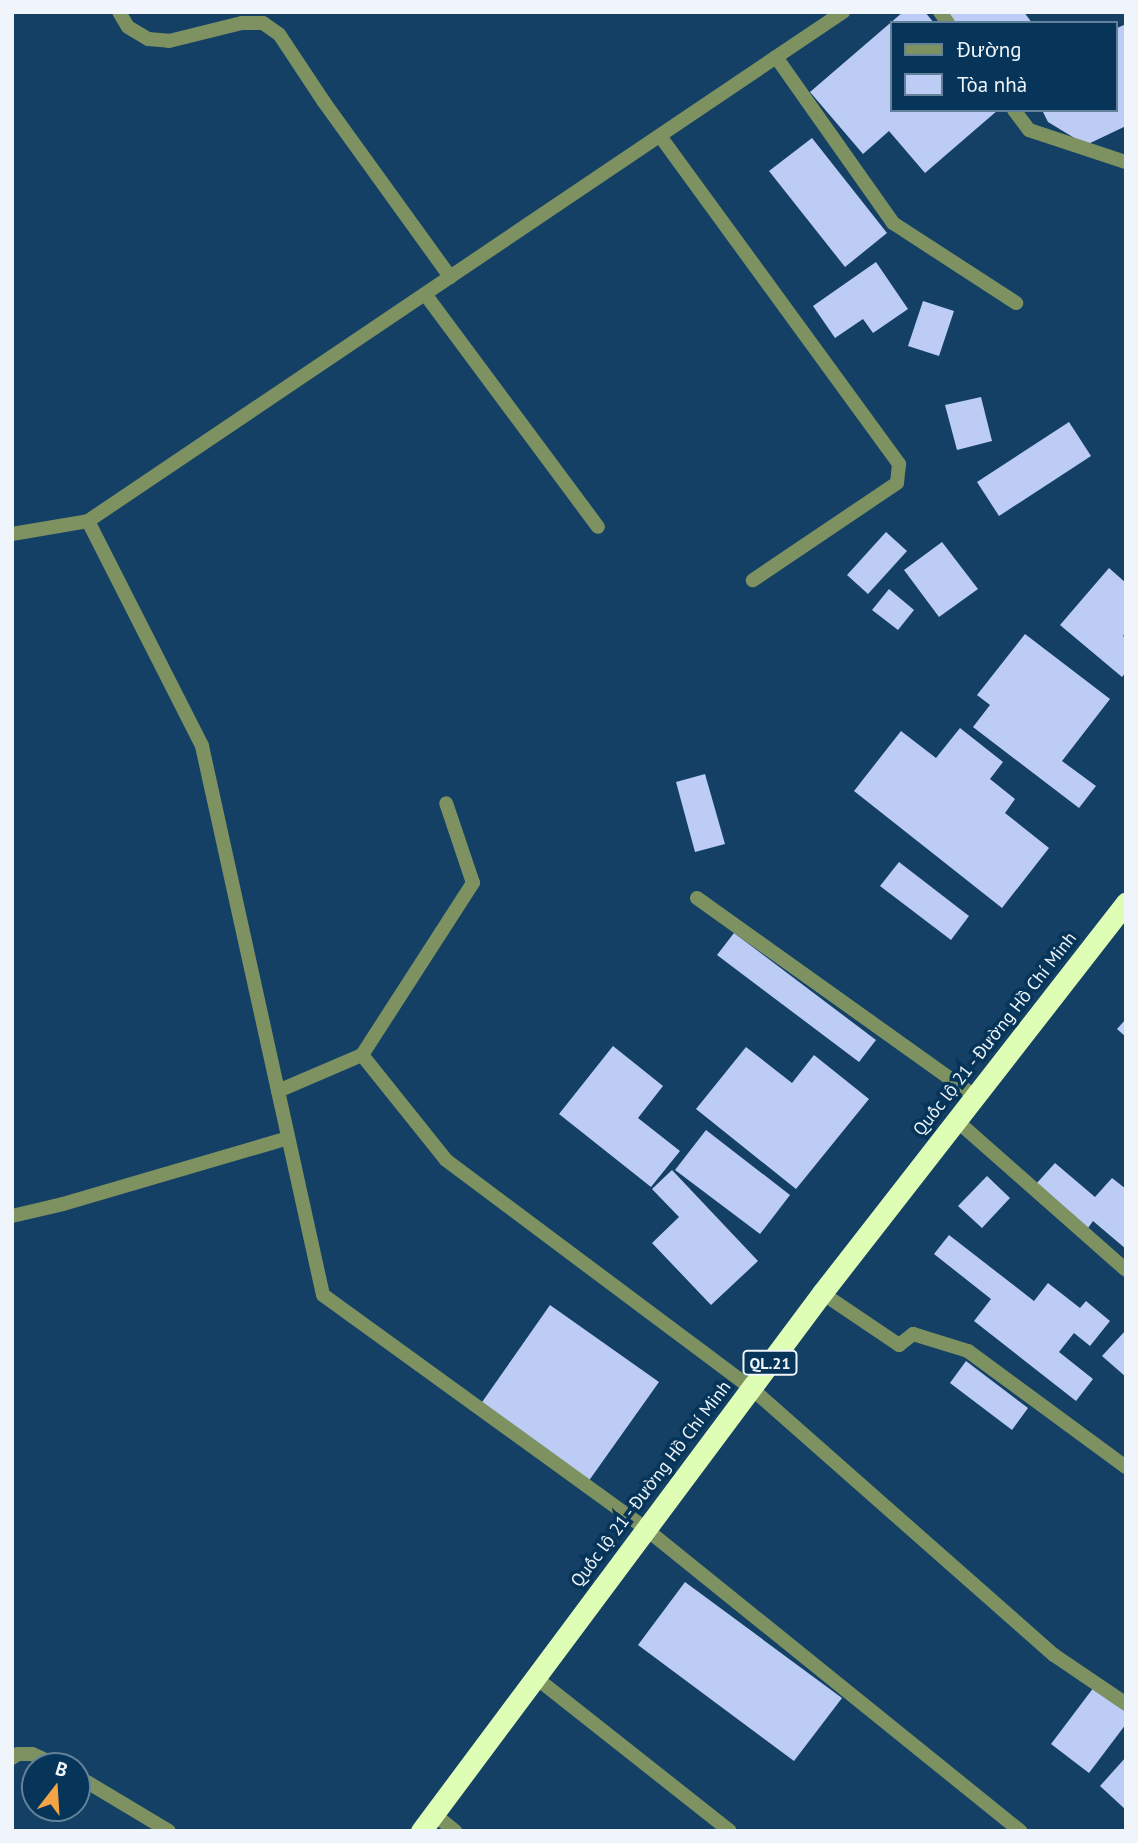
<!DOCTYPE html>
<meta charset="utf-8">
<style>
body{margin:0}
#map{position:relative;width:1138px;height:1843px;overflow:hidden;background:#144065;font-family:"PT Sans",sans-serif}
div>[style]{position:absolute}
[style*='--x']{left:calc(var(--x)*1px);top:calc(var(--y)*1px);width:calc(var(--w)*1px);rotate:calc(var(--a)*1deg)}
.building>*{inset:0;background:#bcccf5}
.lane>*{height:14px;margin:-7px;padding:0 7px;transform-origin:7px;border-radius:7px;background:#7d9260}
.street>*{height:14px;margin:-7px;padding:0 7px;transform-origin:7px;border-radius:7px;background:#7d9260}
.highway>*{height:21px;margin:-10.5px;padding:0 10.5px;transform-origin:10.5px;border-radius:10.5px;background:#dffeb5}
span{translate:-50% -50%;white-space:nowrap;text-align:center;line-height:1.15;-webkit-text-stroke:7px #063559;paint-order:stroke}
.shield-label span{padding:2px 5px;background:#063559;border:2px solid;border-radius:5px;-webkit-text-stroke-width:0}
.shield-label{font-size:16px;color:#eff5fa;font-weight:700}
.street-label{font-size:18px;color:#eff5fa}
.frame{position:absolute;inset:0;border:14px solid #eff5fa;pointer-events:none}
.legend{position:absolute;left:890px;top:21px;width:228px;height:91px;box-sizing:border-box;background:#063559;border:2px solid #638299;margin:0;padding:9px 12px;list-style:none;font-size:21px;color:#eff5fa}
.legend li{display:flex;align-items:center;gap:14px;height:35px}
.legend b{width:35px;border:2px solid #638299}
.north{position:absolute;left:21px;top:1752px;width:70px;height:70px;box-sizing:border-box;background:#063559;border:2px solid #638299;border-radius:50%;rotate:17deg;font-size:19px;font-weight:700;line-height:28px;text-align:center;color:#eff5fa}
.north::after{content:'';display:block;margin:auto;width:24px;height:32px;background:#f4a444;clip-path:polygon(50% 0,100% 100%,50% 72%,0 100%)}
</style>
<div id="map">
<div class="building">
<i style="clip-path:polygon(903px 12px,925px 12px,934px 23px,891px 23px,891px 110px,998px 110px,925px 173px,889px 131px,863px 154px,810px 92px)"></i>
<i style="clip-path:polygon(947px 12px,1024px 12px,1032px 23px,954px 23px)"></i>
<i style="clip-path:polygon(1126px 24px,1126px 126px,1086px 145px,1048px 122px,1042px 110px,1115px 110px,1115px 29px)"></i>
<i style="clip-path:polygon(812px 138px,887px 233px,845px 267px,769px 171px)"></i>
<i style="clip-path:polygon(876px 262px,908px 309px,873px 333px,863px 319px,835px 338px,813px 306px)"></i>
<i style="clip-path:polygon(923px 301px,954px 311px,939px 356px,908px 346px)"></i>
<i style="clip-path:polygon(981px 397px,992px 441px,957px 450px,945px 405px)"></i>
<i style="clip-path:polygon(1069px 422px,1091px 456px,999px 516px,977px 482px)"></i>
<i style="clip-path:polygon(886px 532px,907px 551px,868px 594px,847px 575px)"></i>
<i style="clip-path:polygon(942px 542px,978px 589px,939px 617px,904px 570px)"></i>
<i style="clip-path:polygon(1109px 568px,1126px 583px,1126px 632px,1123px 636px,1126px 638px,1126px 672px,1122px 677px,1060px 625px)"></i>
<i style="clip-path:polygon(889px 589px,914px 610px,898px 630px,872px 610px)"></i>
<i style="clip-path:polygon(1025px 634px,1110px 699px,1062px 761px,1096px 786px,1079px 808px,973px 727px,990px 705px,977px 695px)"></i>
<i style="clip-path:polygon(960px 728px,1003px 762px,990px 779px,1015px 799px,1005px 813px,1049px 848px,1002px 908px,854px 791px,901px 731px,936px 758px)"></i>
<i style="clip-path:polygon(705px 774px,725px 844px,695px 852px,676px 782px)"></i>
<i style="clip-path:polygon(899px 862px,969px 916px,951px 940px,880px 886px)"></i>
<i style="clip-path:polygon(734px 933px,876px 1040px,859px 1062px,717px 955px)"></i>
<i style="clip-path:polygon(1126px 1019px,1126px 1037px,1117px 1029px)"></i>
<i style="clip-path:polygon(613px 1046px,663px 1086px,638px 1118px,680px 1151px,651px 1187px,559px 1114px)"></i>
<i style="clip-path:polygon(746px 1047px,792px 1083px,814px 1055px,869px 1099px,796px 1189px,696px 1109px)"></i>
<i style="clip-path:polygon(706px 1130px,790px 1195px,760px 1234px,675px 1170px)"></i>
<i style="clip-path:polygon(1055px 1163px,1095px 1197px,1112px 1178px,1126px 1189px,1126px 1249px,1093px 1221px,1088px 1228px,1036px 1184px)"></i>
<i style="clip-path:polygon(672px 1170px,758px 1261px,711px 1305px,652px 1243px,679px 1217px,652px 1189px)"></i>
<i style="clip-path:polygon(987px 1176px,1010px 1198px,982px 1228px,958px 1206px)"></i>
<i style="clip-path:polygon(949px 1235px,1034px 1301px,1048px 1283px,1080px 1308px,1086px 1301px,1110px 1321px,1090px 1346px,1074px 1333px,1059px 1352px,1093px 1379px,1076px 1401px,974px 1321px,991px 1299px,934px 1254px)"></i>
<i style="clip-path:polygon(550px 1305px,659px 1382px,588px 1482px,480px 1405px)"></i>
<i style="clip-path:polygon(1126px 1330px,1126px 1377px,1102px 1356px)"></i>
<i style="clip-path:polygon(966px 1361px,1028px 1408px,1012px 1430px,950px 1383px)"></i>
<i style="clip-path:polygon(685px 1582px,842px 1698px,794px 1761px,638px 1645px)"></i>
<i style="clip-path:polygon(1094px 1687px,1126px 1711px,1126px 1724px,1089px 1773px,1051px 1744px)"></i>
<i style="clip-path:polygon(1126px 1757px,1126px 1810px,1100px 1786px)"></i>
</div>
<div class="lane">
<i style="--x:940;--y:12;--w:14;--a:54"></i>
<i style="--x:776;--y:57;--w:203;--a:54.8"></i>
<i style="--x:893;--y:223;--w:147;--a:33"></i>
<i style="--x:1014;--y:110;--w:25;--a:53"></i>
<i style="--x:1029;--y:130;--w:102;--a:18.3"></i>
<i style="--x:660;--y:136;--w:406;--a:53.9"></i>
<i style="--x:899;--y:464;--w:19;--a:96"></i>
<i style="--x:897;--y:483;--w:174;--a:146"></i>
<i style="--x:425;--y:294;--w:290;--a:53.4"></i>
<i style="--x:88;--y:521;--w:252;--a:63.1"></i>
<i style="--x:202;--y:746;--w:562;--a:77.57"></i>
<i style="--x:323;--y:1295;--w:399;--a:35.9"></i>
<i style="--x:646;--y:1529;--w:481;--a:38.9"></i>
<i style="--x:362;--y:1055;--w:134;--a:51.3"></i>
<i style="--x:446;--y:1160;--w:381;--a:36.8"></i>
<i style="--x:751;--y:1388;--w:404;--a:41.4"></i>
<i style="--x:1054;--y:1655;--w:87;--a:34.2"></i>
<i style="--x:278;--y:1091;--w:91;--a:-23.2"></i>
<i style="--x:362;--y:1055;--w:205;--a:-57.2"></i>
<i style="--x:473;--y:883;--w:84;--a:-108.6"></i>
<i style="--x:822;--y:1293;--w:93;--a:34"></i>
<i style="--x:899;--y:1345;--w:18;--a:-38"></i>
<i style="--x:913;--y:1334;--w:58;--a:17.2"></i>
<i style="--x:968;--y:1351;--w:196;--a:36.3"></i>
<i style="--x:535;--y:1677;--w:248;--a:38.3"></i>
<i style="--x:434;--y:1814;--w:27;--a:39"></i>
</div>
<div class="street">
<i style="--x:119;--y:12;--w:17;--a:59"></i>
<i style="--x:128;--y:27;--w:23;--a:31"></i>
<i style="--x:148;--y:39;--w:21;--a:5"></i>
<i style="--x:169;--y:41;--w:75;--a:-13.9"></i>
<i style="--x:242;--y:23;--w:21;--a:0"></i>
<i style="--x:263;--y:23;--w:19;--a:35"></i>
<i style="--x:279;--y:34;--w:82;--a:56.5"></i>
<i style="--x:324;--y:102;--w:216;--a:54.2"></i>
<i style="--x:12;--y:534;--w:77;--a:-9.7"></i>
<i style="--x:88;--y:521;--w:911;--a:-33.99"></i>
<i style="--x:697;--y:898;--w:343;--a:35.5"></i>
<i style="--x:957;--y:1121;--w:225;--a:41.4"></i>
<i style="--x:12;--y:1216;--w:52;--a:-13.2"></i>
<i style="--x:63;--y:1204;--w:234;--a:-16.3"></i>
<i style="--x:12;--y:1758;--w:7;--a:-34"></i>
<i style="--x:18;--y:1754;--w:14;--a:0"></i>
<i style="--x:32;--y:1754;--w:30;--a:24"></i>
<i style="--x:77;--y:1776;--w:107;--a:30.9"></i>
</div>
<div class="highway">
<i style="--x:421;--y:1831;--w:671;--a:-53.3"></i>
<i style="--x:822;--y:1293;--w:495;--a:-52.1"></i>
</div>
<div class="shield-label">
<span style="left:770px;top:1363px">QL.21</span>
</div>
<div class="street-label">
<span style="left:995px;top:1034px;rotate:-52deg">Quốc lộ 21 - Đường Hồ Chí Minh</span>
<span style="left:651px;top:1484px;rotate:-53deg">Quốc lộ 21 - Đường Hồ Chí Minh</span>
</div>
<div class="frame"></div>
<ul class="legend">
<li><b style="height:9px;background:#7d9260"></b>Đường</li>
<li><b style="height:19px;background:#bcccf5"></b>Tòa nhà</li>
</ul>
<div class="north">B</div>
</div>
